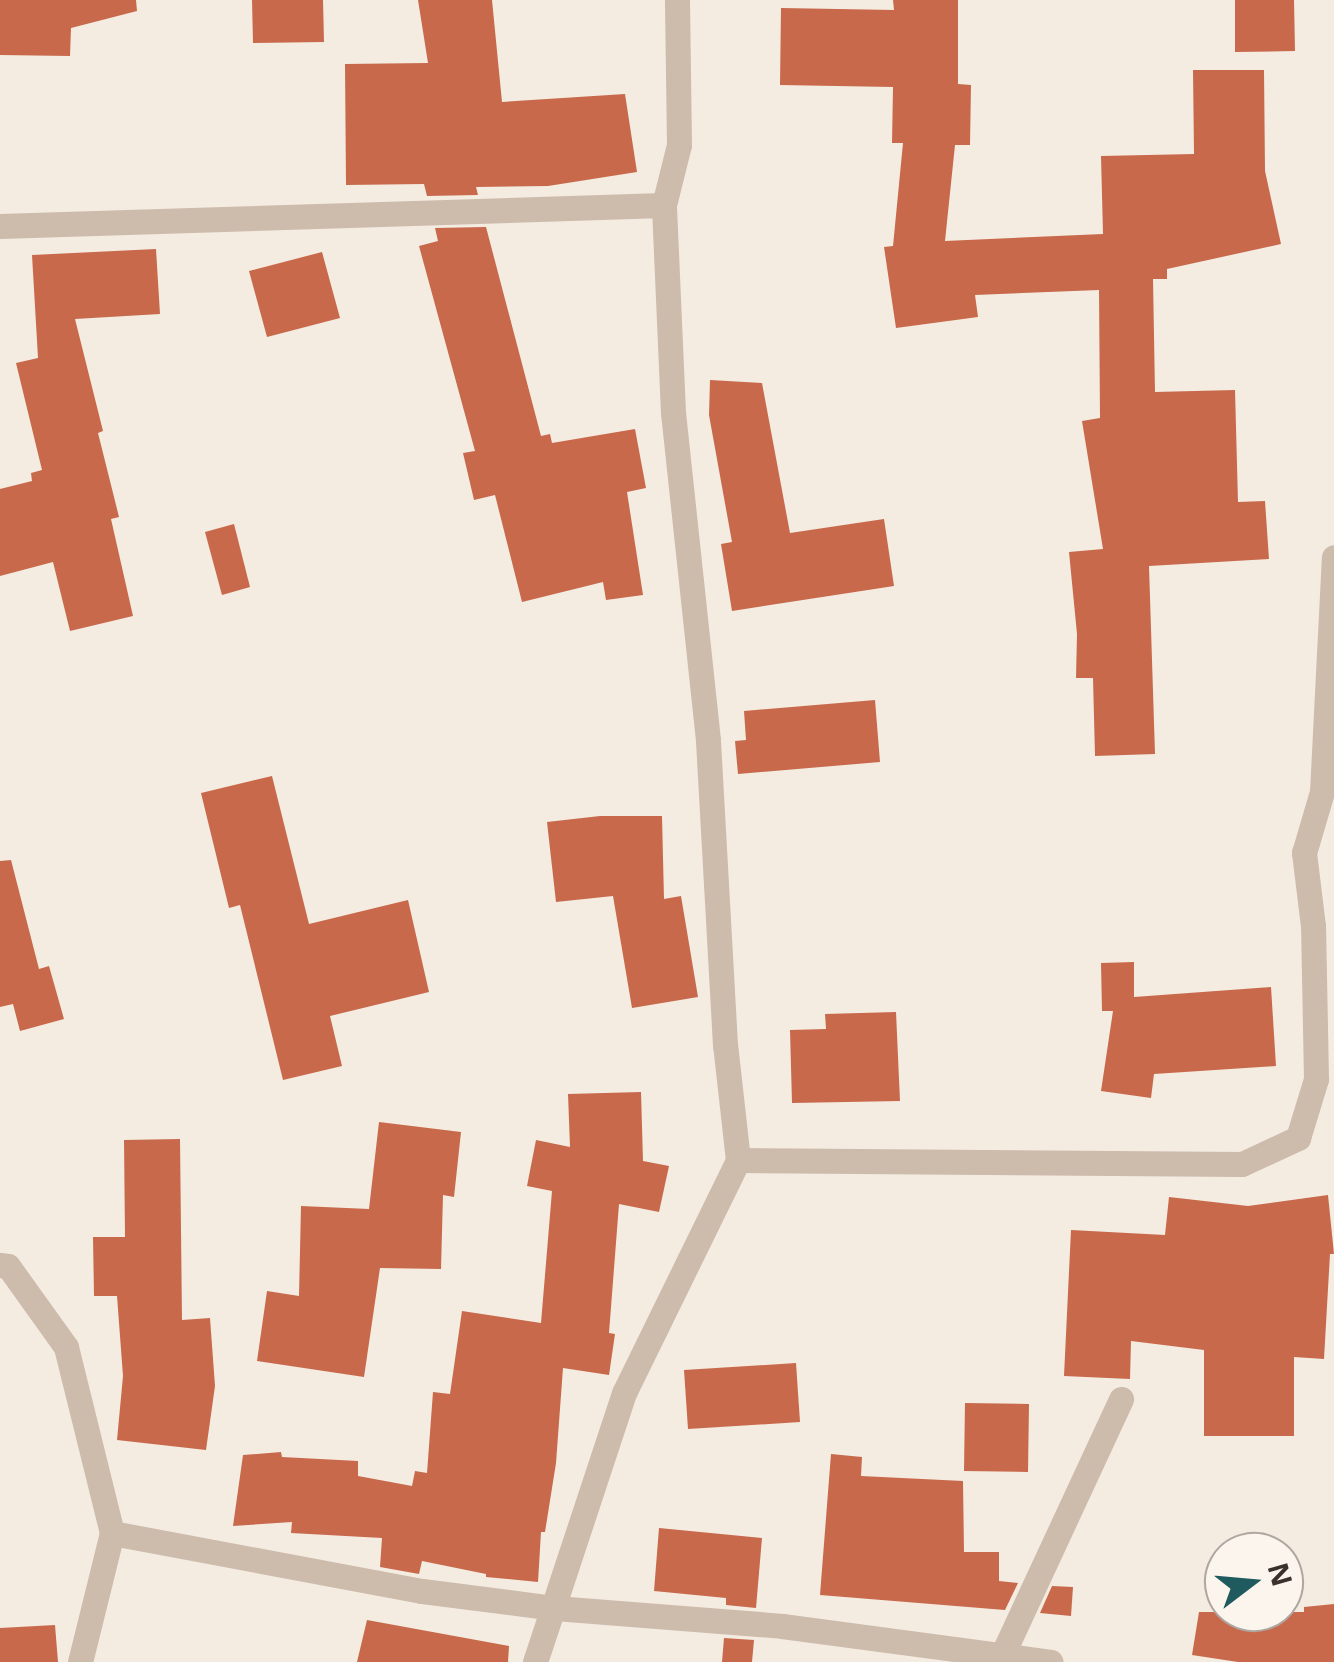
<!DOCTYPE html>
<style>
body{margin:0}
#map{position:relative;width:1334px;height:1662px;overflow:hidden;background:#f4ebe1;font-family:"Noto Sans",sans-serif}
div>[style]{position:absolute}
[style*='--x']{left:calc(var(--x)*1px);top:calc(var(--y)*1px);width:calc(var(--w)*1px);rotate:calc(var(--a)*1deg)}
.building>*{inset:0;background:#c8694b}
.street>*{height:25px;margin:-12.5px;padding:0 12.5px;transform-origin:12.5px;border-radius:12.5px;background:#cdbbac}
span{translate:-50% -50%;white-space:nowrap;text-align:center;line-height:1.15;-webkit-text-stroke:9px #fbf5ee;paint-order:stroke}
.north{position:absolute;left:1204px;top:1532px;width:100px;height:100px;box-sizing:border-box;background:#fbf5ee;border:2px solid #aea6a0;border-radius:50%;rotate:74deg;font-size:28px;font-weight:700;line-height:40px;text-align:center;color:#3b302b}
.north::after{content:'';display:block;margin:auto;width:35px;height:45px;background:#1f5a5e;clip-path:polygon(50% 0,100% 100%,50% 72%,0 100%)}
</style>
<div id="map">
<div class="building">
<i style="clip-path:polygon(0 0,136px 0,137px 11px,71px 28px,70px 56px,0 55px)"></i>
<i style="clip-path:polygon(252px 0,323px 0,324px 42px,253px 43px)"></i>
<i style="clip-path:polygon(418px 0,492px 0,502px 102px,625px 94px,637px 172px,548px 186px,476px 187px,478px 195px,427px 196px,424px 184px,346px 185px,345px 64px,428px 63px)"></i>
<i style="clip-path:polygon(893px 0,958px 0,958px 84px,971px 85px,970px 145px,955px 145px,945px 241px,1103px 234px,1101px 156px,1194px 154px,1193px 70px,1264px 70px,1265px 171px,1281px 244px,1167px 269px,1167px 279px,1153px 279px,1155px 392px,1235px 390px,1238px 502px,1265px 501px,1269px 559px,1149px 566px,1155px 754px,1095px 756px,1093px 678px,1076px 678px,1077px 634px,1069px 552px,1103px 549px,1082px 421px,1100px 418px,1099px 290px,975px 295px,978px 317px,896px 328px,884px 247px,893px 246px,903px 143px,892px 143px,893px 87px,780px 85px,781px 8px,894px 10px)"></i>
<i style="clip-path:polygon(1235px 0,1294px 0,1295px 51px,1235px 52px)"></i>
<i style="clip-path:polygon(486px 227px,541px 436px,550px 434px,552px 443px,635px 429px,646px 488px,627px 492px,643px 595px,606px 600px,603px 582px,522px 602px,495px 495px,474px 500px,463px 453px,475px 451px,419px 246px,438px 241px,435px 228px)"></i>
<i style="clip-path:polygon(156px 249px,160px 314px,75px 319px,103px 431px,98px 433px,119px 517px,111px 519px,133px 616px,70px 631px,53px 562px,0 576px,0 489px,32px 481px,31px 473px,42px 470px,16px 363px,38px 358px,32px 255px)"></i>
<i style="clip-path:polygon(322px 252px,340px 318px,267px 337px,249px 271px)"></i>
<i style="clip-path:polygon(710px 380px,762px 383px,790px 533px,884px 519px,894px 586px,732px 611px,721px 544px,732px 542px,709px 415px)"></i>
<i style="clip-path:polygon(234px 524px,250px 587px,222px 595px,205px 532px)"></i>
<i style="clip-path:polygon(875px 700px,880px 762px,738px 774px,735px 741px,746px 740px,744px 711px)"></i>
<i style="clip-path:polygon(272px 776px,309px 924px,408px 900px,429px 992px,330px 1016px,342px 1066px,283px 1080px,240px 905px,229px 908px,201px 793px)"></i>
<i style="clip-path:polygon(600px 816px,662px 816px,664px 899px,681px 896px,698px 997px,632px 1008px,613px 896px,556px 902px,547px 822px)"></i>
<i style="clip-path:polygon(11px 860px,39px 969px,49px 966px,64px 1019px,20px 1031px,13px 1004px,0 1007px,0 861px)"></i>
<i style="clip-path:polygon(1134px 962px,1134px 997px,1271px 987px,1276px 1066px,1154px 1074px,1151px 1098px,1101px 1091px,1113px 1011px,1102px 1011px,1101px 963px)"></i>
<i style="clip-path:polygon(896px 1012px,900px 1101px,792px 1103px,790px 1030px,826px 1029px,825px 1014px)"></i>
<i style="clip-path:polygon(641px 1092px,643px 1161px,669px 1166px,659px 1212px,619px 1204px,609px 1333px,615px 1334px,609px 1375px,563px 1368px,556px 1463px,545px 1532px,541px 1532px,538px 1582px,486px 1577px,486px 1574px,422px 1561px,419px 1574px,380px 1567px,382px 1538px,291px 1533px,292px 1522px,233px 1526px,243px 1455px,281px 1452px,282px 1457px,358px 1461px,358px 1476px,412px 1486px,415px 1471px,427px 1473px,433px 1392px,450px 1394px,462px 1311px,541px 1323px,552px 1191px,527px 1186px,536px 1140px,570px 1147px,568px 1094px)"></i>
<i style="clip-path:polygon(379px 1122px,461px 1132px,454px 1197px,443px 1195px,441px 1269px,380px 1268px,364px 1377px,257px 1361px,267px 1291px,299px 1296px,301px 1206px,369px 1209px)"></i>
<i style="clip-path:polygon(180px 1139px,182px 1320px,210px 1318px,215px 1386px,206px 1450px,117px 1440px,123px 1376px,117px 1296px,94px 1296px,93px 1237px,125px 1237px,124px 1140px)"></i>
<i style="clip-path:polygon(1328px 1195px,1334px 1254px,1330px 1254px,1324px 1359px,1294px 1357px,1294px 1436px,1204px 1436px,1204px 1350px,1131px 1341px,1130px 1379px,1064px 1376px,1071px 1230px,1165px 1235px,1169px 1197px,1248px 1206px)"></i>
<i style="clip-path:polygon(796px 1363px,800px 1422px,688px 1429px,684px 1370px)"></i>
<i style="clip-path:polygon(965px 1403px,1029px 1404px,1028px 1472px,964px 1471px)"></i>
<i style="clip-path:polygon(831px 1454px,862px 1457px,861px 1476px,963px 1481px,964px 1552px,999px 1552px,999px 1581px,1018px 1583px,1005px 1610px,820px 1595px)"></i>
<i style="clip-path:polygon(659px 1528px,762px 1538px,756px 1608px,726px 1605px,726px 1598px,654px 1591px)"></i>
<i style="clip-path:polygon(1052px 1586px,1073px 1587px,1071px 1616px,1040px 1613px)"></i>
<i style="clip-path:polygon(1334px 1604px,1334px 1662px,1238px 1662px,1192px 1655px,1199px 1612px,1304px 1612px,1304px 1607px)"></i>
<i style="clip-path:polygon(367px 1620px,509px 1646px,508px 1662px,357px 1662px)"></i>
<i style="clip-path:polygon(55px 1625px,58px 1662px,0 1662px,0 1628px)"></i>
<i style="clip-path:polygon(724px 1638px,754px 1640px,752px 1662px,722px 1662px)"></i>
</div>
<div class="street">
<i style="--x:0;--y:226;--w:664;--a:-1.81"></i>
<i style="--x:738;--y:1160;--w:504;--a:0.45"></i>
<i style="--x:1242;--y:1164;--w:62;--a:-24.9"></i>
<i style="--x:1298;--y:1138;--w:62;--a:-73"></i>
<i style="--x:1316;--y:1079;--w:153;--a:-91.1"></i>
<i style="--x:1313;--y:926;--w:74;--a:-97"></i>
<i style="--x:1304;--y:853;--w:64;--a:-73.6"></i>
<i style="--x:1322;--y:792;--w:235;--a:-87.1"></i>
<i style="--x:0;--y:1265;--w:8;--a:7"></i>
<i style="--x:8;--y:1266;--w:100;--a:54.4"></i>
<i style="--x:66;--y:1347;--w:192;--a:76.1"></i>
<i style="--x:112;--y:1533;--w:315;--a:10.6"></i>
<i style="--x:422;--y:1591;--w:134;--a:7.3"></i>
<i style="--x:555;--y:1608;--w:228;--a:4.5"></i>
<i style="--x:782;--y:1626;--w:271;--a:7.6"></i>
<i style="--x:80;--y:1662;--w:133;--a:-76.1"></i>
<i style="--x:535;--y:1662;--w:283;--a:-71.7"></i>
<i style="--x:624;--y:1393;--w:259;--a:-63.9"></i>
<i style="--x:738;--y:1160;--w:116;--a:-96.4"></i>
<i style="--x:725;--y:1045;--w:305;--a:-93.2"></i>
<i style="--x:708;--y:740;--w:329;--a:-96.1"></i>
<i style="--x:673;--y:413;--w:208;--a:-92.5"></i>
<i style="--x:664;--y:205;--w:62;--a:-76"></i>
<i style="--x:679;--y:145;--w:145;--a:-90.8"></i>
<i style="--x:999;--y:1662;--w:290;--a:-65.1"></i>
</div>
<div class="north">N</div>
</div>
